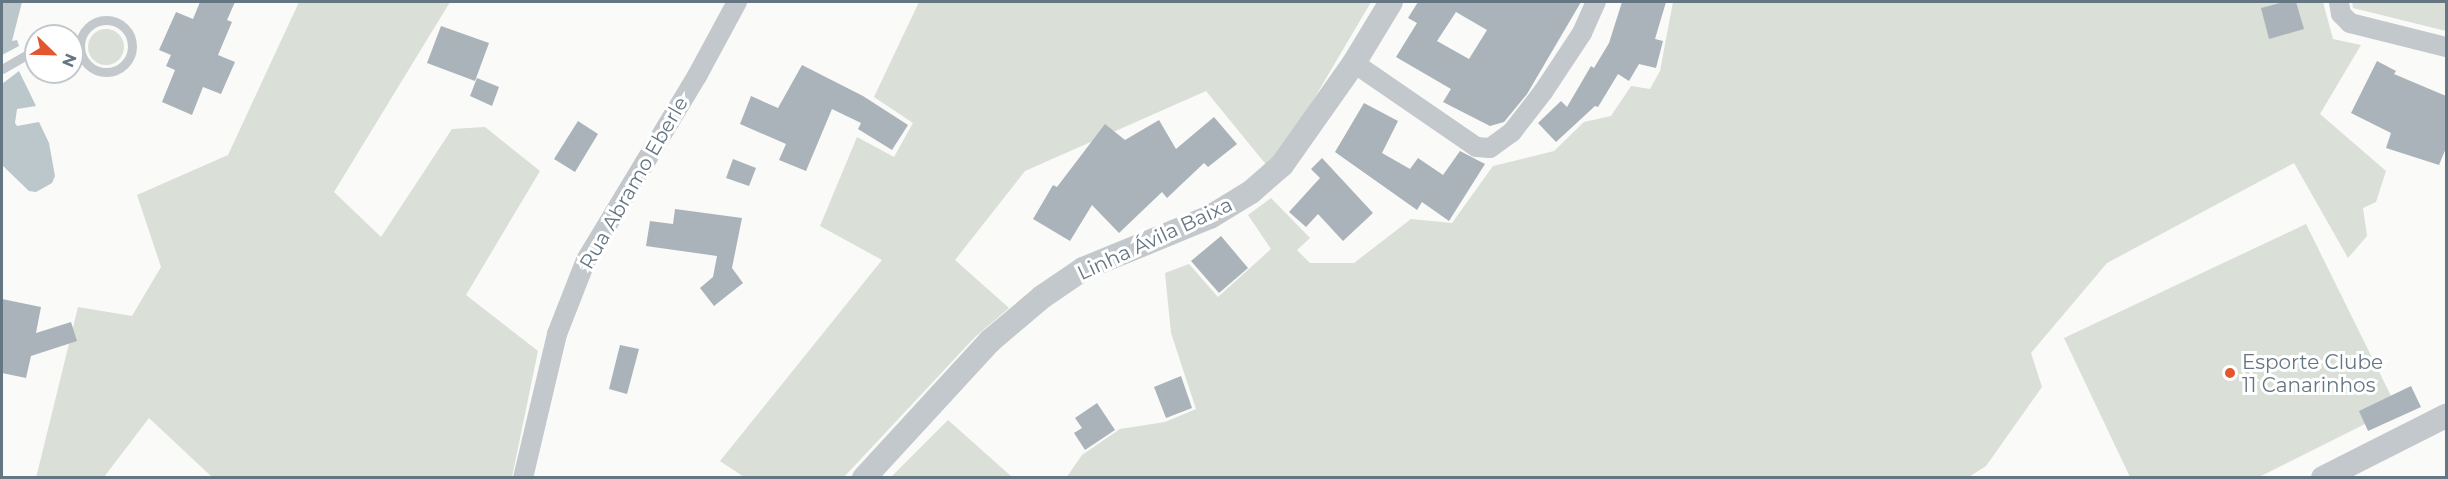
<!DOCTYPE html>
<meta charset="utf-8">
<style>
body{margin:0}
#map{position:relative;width:2448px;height:479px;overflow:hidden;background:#fafaf8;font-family:Montserrat,sans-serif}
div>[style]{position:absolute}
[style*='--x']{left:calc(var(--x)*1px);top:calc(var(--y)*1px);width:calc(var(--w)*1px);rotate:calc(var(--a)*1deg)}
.green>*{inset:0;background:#dadfd7}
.round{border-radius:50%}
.water>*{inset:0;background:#bbc7cb}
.building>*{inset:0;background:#aab3b9}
.service>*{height:9px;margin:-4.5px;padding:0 4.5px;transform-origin:4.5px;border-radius:4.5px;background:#c3c8cc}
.service>.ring{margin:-4.5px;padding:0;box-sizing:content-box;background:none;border:9px solid #c3c8cc;border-radius:50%}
.minor>*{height:20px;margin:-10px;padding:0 10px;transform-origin:10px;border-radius:10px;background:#c3c8cc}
.tertiary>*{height:24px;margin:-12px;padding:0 12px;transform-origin:12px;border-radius:12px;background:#c3c8cc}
.dots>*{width:16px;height:16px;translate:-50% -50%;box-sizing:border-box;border:3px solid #fff;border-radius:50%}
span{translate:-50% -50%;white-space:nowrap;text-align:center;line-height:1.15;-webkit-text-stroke:6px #fff;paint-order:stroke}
.street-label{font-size:20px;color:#657683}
.poi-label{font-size:20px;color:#657683}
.left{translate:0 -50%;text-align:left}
.frame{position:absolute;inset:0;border:3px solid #657683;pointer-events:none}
.north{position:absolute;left:24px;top:24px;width:60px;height:60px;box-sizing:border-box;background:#fff;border:2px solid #c1c8cd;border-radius:50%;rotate:113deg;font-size:16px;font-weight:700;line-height:24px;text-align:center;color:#657683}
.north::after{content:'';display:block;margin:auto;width:21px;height:27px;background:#e4572e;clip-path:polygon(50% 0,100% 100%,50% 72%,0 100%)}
</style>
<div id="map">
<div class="green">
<i style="clip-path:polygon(299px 2px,450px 2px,334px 192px,381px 237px,452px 129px,485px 127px,540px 171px,466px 295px,538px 351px,512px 477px,212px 477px,149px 418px,104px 477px,36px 478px,78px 307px,132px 316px,161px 267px,137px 195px,228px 155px)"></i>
<i style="clip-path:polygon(919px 2px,1371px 2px,1282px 153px,1268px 167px,1206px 91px,1025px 171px,955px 260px,1009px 308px,975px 337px,844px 477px,744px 477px,720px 461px,882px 260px,820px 226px,857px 137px,894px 157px,913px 123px,874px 97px)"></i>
<i style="clip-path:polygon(1673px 2px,2323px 2px,2333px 39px,2361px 45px,2320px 114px,2386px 171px,2376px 202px,2363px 208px,2367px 236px,2348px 258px,2294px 163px,2107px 263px,2031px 353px,2042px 387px,1986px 466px,1969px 477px,1066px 478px,1082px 455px,1120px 429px,1165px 422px,1196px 409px,1171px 333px,1165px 273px,1189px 264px,1218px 297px,1271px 249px,1248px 215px,1271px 198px,1310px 238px,1297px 250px,1310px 263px,1354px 263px,1411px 219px,1452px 223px,1493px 166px,1554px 151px,1584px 122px,1611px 116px,1631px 86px,1650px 89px,1660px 71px)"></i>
<i style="clip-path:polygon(2352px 2px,2446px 2px,2446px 31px,2353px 8px)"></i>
<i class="round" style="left:88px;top:29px;width:36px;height:36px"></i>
<i style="clip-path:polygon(2306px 224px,2397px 408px,2259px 477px,2130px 477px,2064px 338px)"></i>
<i style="clip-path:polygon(948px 420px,1012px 477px,891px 477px)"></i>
</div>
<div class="water">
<i style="clip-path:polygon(2px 2px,22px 2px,12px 41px,17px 40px,19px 46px,2px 55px)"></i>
<i style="clip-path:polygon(19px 71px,36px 106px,17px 109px,15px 123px,17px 126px,39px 122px,49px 143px,55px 176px,52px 183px,36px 192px,29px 191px,2px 165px,2px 84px)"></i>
</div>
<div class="building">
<i style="clip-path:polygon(200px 2px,235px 2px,227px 20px,232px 22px,218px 55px,235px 62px,221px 94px,203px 87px,192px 115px,162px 102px,175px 70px,166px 66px,171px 55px,159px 50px,176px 12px,193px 19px)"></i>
<i style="clip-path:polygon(evenodd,1418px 2px,1581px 2px,1527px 94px,1504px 122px,1490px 126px,1443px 102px,1451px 89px,1396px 57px,1417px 23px,1408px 18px,1418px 2px,1456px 12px,1487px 30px,1469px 59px,1437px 41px,1456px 12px)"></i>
<i style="clip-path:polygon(1622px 2px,1666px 2px,1655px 39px,1663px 41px,1656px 68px,1639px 64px,1629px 81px,1618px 74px,1598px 107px,1595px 106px,1556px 142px,1538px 123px,1561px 101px,1567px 107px,1591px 66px,1594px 68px,1609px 43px)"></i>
<i style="clip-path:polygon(2284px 2px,2296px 2px,2304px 29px,2269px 39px,2261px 8px)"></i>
<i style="clip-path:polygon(441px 26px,489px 43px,475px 81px,427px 63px)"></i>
<i style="clip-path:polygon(2377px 61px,2396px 71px,2394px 74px,2446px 96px,2446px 148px,2439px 165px,2386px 148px,2391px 133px,2351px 113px)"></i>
<i style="clip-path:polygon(802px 65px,863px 96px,908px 125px,892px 150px,858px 129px,861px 123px,832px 109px,806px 171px,779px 160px,786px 144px,740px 124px,751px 96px,778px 108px)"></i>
<i style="clip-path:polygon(477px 78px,499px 87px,492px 106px,470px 96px)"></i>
<i style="clip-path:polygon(1364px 103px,1398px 121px,1382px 153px,1410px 169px,1418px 158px,1443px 175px,1460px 151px,1485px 164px,1449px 221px,1422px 202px,1417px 210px,1335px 152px)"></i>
<i style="clip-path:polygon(1214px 117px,1237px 144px,1208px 167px,1204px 163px,1167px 198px,1162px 192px,1119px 233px,1092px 205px,1070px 241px,1033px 219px,1053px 185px,1057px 187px,1105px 124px,1125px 140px,1159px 120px,1176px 149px)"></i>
<i style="clip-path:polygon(578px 121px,598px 134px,575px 172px,554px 159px)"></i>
<i style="clip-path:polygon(1322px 158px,1373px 213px,1343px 241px,1318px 214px,1306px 227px,1289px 212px,1320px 178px,1311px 169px)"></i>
<i style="clip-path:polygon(733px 159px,756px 168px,749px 186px,726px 178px)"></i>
<i style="clip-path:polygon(675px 209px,742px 218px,732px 268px,743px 283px,714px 306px,700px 288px,713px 277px,717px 256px,646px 246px,650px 221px,673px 224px)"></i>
<i style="clip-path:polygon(1221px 236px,1248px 268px,1219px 293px,1191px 261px)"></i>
<i style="clip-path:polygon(2px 299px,41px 307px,36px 333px,71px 322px,77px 341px,31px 356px,26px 378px,2px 373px)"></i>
<i style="clip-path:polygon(620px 345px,639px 349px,627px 394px,609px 389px)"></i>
<i style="clip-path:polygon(1181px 376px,1192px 408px,1166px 418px,1154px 387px)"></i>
<i style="clip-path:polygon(2411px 386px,2421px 407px,2368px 431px,2359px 411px)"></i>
<i style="clip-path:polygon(1097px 403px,1115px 430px,1085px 450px,1074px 433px,1082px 428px,1075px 418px)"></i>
</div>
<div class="service">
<i class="ring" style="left:80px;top:20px;width:43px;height:43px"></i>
<i style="--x:2;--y:69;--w:39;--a:-30"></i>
</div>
<div class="minor">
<i style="--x:2339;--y:2;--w:12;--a:81"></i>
<i style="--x:2341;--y:14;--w:13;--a:45"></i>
<i style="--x:2350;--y:23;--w:99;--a:14"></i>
<i style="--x:1354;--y:63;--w:148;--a:34.5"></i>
<i style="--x:1476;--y:147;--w:14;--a:4"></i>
<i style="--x:1490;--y:148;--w:27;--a:-36"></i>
<i style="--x:1512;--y:132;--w:51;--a:-52.2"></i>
<i style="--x:1543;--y:92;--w:71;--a:-56.5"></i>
<i style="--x:1582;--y:33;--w:34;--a:-66"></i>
<i style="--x:523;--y:478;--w:148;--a:-76.7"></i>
<i style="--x:557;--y:334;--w:79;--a:-68.6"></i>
<i style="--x:586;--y:260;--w:215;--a:-58.9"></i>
<i style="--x:697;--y:76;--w:84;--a:-61.6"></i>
</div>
<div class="tertiary">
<i style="--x:864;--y:478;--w:186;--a:-47.4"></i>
<i style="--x:990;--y:341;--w:68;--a:-40.2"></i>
<i style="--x:1042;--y:297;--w:50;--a:-34.3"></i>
<i style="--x:1083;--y:269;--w:137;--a:-22.3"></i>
<i style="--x:1210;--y:217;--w:48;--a:-31.4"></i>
<i style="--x:1251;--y:192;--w:41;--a:-41.1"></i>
<i style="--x:1282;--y:165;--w:125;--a:-54.8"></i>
<i style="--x:1354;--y:63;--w:71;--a:-58.8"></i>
<i style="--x:2323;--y:478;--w:138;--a:-26.8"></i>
</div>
<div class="dots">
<i style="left:2230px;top:373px;background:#e4572e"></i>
</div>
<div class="street-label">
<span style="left:634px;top:183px;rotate:-60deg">Rua Abramo Eberle</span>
<span style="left:1155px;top:239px;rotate:-25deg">Linha Ávila Baixa</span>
</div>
<div class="poi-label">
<span class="left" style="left:2242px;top:374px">Esporte Clube<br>11 Canarinhos</span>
</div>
<div class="frame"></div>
<div class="north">N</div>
</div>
